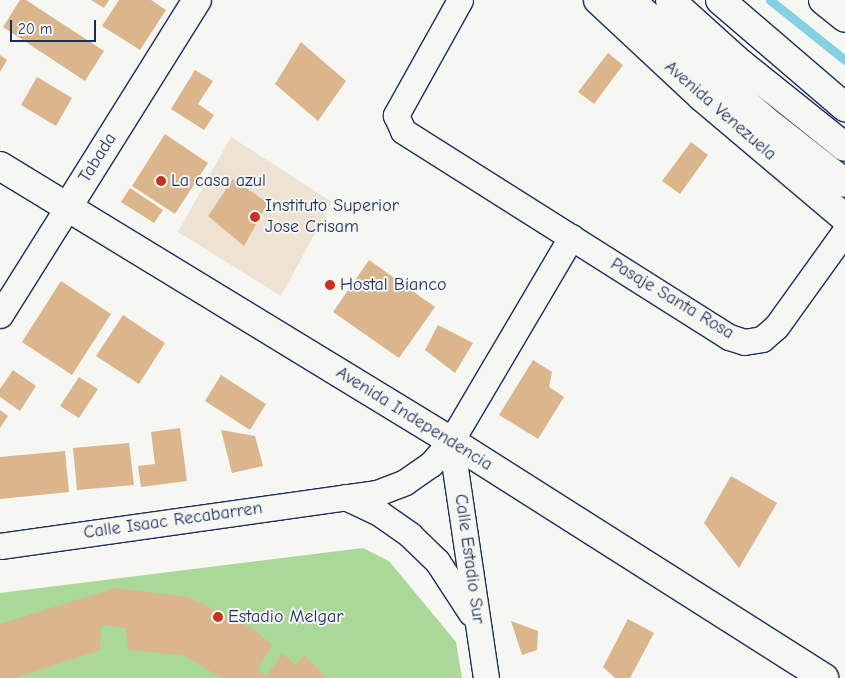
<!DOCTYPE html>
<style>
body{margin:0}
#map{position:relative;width:845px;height:678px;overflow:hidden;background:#f6f6f2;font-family:"Comic Neue",sans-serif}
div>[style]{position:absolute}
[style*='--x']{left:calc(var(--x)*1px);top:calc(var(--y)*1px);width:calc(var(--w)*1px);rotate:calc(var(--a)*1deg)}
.built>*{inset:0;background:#eee2d3}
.green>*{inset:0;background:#a9d898}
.stream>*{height:9px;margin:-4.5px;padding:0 4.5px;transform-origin:4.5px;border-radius:4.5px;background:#83d1e1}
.building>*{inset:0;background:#dbb58c}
.roads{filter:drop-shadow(1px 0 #1b2f5e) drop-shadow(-1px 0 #1b2f5e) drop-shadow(0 1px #1b2f5e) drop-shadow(0 -1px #1b2f5e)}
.minor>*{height:25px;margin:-12.5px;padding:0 12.5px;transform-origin:12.5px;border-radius:12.5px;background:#f6f6f2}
.secondary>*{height:28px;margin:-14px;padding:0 14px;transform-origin:14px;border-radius:14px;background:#f6f6f2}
.primary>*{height:28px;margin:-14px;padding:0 14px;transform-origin:14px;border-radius:14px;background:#f6f6f2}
.dots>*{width:14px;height:14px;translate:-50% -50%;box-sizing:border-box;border:2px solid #f6f6f2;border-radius:50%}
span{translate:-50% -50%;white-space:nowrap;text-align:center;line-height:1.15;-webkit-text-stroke:4px #f6f6f2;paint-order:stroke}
.street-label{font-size:18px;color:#1b2f5e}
.poi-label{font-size:18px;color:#1b2f5e}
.left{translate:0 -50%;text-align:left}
.scale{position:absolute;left:10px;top:20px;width:86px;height:22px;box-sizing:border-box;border:2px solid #1b2f5e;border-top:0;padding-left:6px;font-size:15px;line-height:18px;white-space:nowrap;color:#1b2f5e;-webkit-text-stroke:4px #f6f6f2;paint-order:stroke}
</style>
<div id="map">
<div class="built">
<i style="clip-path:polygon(231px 137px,332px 202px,281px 296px,178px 232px)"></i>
</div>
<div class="green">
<i style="clip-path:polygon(363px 548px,389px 561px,456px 642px,462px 678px,0 678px,0 593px)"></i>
</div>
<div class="stream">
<i style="--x:770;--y:0;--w:96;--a:38.7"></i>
</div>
<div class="building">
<i style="clip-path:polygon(20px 0,26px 0,104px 51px,85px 81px,3px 27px)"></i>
<i style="clip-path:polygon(91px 0,109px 0,104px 8px)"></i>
<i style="clip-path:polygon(119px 0,151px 0,166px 10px,140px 50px,102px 26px)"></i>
<i style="clip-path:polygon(301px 42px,346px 81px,318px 121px,275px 84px)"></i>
<i style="clip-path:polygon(608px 53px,623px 65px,594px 104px,578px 92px)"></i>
<i style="clip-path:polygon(0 55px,7px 60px,0 72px)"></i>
<i style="clip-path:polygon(195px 70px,213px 81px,198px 104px,214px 115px,204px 130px,171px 109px)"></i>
<i style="clip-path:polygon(37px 77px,72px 98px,56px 126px,21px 105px)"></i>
<i style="clip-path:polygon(165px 134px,208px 163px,175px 214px,132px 186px)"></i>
<i style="clip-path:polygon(691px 142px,708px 155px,680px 194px,662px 181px)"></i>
<i style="clip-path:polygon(233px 179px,268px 203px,244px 246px,208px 216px)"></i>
<i style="clip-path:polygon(130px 188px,163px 210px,154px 223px,121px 202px)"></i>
<i style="clip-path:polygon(369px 260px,435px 307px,399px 358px,333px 312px)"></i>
<i style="clip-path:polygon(61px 281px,111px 314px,72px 375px,22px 342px)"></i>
<i style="clip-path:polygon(123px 315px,165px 343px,139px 384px,96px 356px)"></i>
<i style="clip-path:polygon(438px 325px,473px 343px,455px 373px,425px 350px)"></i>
<i style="clip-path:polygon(533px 360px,552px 372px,549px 387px,564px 397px,538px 439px,499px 415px)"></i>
<i style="clip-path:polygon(13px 370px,36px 386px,20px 411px,0 397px,0 389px)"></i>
<i style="clip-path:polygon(221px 375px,266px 404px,250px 430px,205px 401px)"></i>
<i style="clip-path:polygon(79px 377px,98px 389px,79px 418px,60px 406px)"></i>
<i style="clip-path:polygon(0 410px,8px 416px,0 428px)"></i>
<i style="clip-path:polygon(180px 428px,187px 481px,141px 487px,138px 466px,155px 464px,151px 432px)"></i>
<i style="clip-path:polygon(221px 430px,255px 436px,263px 466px,232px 473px)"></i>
<i style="clip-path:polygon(129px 443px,134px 485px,77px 490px,73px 448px)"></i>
<i style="clip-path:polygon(65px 451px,69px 492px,0 499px,0 457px)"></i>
<i style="clip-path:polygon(731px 476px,777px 503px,739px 568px,704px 523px)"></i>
<i style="clip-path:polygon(115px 588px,188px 597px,252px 628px,272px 645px,257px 670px,267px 676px,282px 653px,295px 665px,304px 655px,327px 678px,222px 678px,182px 655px,128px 650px,126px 628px,101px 625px,100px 650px,15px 678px,0 678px,0 624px)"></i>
<i style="clip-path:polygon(628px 619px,654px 633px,630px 678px,615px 678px,603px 667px)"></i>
<i style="clip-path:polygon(511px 621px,538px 631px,537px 650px,522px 655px)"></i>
</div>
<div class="roads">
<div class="minor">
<i style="--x:460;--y:0;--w:132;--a:119.1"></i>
<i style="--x:396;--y:115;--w:17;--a:66"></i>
<i style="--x:403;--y:131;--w:386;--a:32.3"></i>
<i style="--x:729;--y:337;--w:16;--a:18"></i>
<i style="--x:744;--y:342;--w:18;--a:-9"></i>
<i style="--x:762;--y:339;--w:18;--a:-41"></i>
<i style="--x:776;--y:327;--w:118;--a:-54.3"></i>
<i style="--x:0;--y:315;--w:126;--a:-57.9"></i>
<i style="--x:451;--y:441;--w:240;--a:81.6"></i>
<i style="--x:345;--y:497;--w:38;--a:25"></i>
<i style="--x:379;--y:513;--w:38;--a:35"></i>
<i style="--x:410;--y:535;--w:37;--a:44"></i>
<i style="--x:437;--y:561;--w:62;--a:56.8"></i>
<i style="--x:0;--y:546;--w:381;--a:-8"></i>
<i style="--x:377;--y:493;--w:30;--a:-21"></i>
<i style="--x:405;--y:482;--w:32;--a:-35"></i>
<i style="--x:431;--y:464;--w:30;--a:-49"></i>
<i style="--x:451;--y:441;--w:237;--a:-59.5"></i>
</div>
<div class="secondary">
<i style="--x:598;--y:0;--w:142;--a:43"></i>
<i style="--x:702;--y:97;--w:187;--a:40.2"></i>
<i style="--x:823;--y:0;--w:28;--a:39"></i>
<i style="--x:0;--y:166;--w:528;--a:31.37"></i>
<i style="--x:451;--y:441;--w:442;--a:32.4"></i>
<i style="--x:67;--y:208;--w:245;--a:-58"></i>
</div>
<div class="primary">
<i style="--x:630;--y:0;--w:182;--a:41.7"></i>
<i style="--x:766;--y:121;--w:100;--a:38.1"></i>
<i style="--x:670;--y:0;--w:94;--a:42"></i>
<i style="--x:740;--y:63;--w:134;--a:38.7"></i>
<i style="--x:720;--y:0;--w:165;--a:40.6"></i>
</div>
</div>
<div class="dots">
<i style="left:161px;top:181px;background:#c8321e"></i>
<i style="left:255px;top:217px;background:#c8321e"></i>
<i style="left:330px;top:285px;background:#c8321e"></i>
<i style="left:218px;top:617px;background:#c8321e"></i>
</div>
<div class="street-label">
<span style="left:720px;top:111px;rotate:41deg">Avenida Venezuela</span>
<span style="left:98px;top:158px;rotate:-58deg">Tabada</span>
<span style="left:672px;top:299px;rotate:31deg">Pasaje Santa Rosa</span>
<span style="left:414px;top:419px;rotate:32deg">Avenida Independencia</span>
<span style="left:173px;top:521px;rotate:-8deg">Calle Isaac Recabarren</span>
<span style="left:469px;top:559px;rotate:82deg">Calle Estadio Sur</span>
</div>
<div class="poi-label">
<span class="left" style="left:171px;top:181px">La casa azul</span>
<span class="left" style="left:265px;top:217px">Instituto Superior<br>Jose Crisam</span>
<span class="left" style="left:340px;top:285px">Hostal Bianco</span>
<span class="left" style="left:228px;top:617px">Estadio Melgar</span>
</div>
<div class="scale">20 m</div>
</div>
